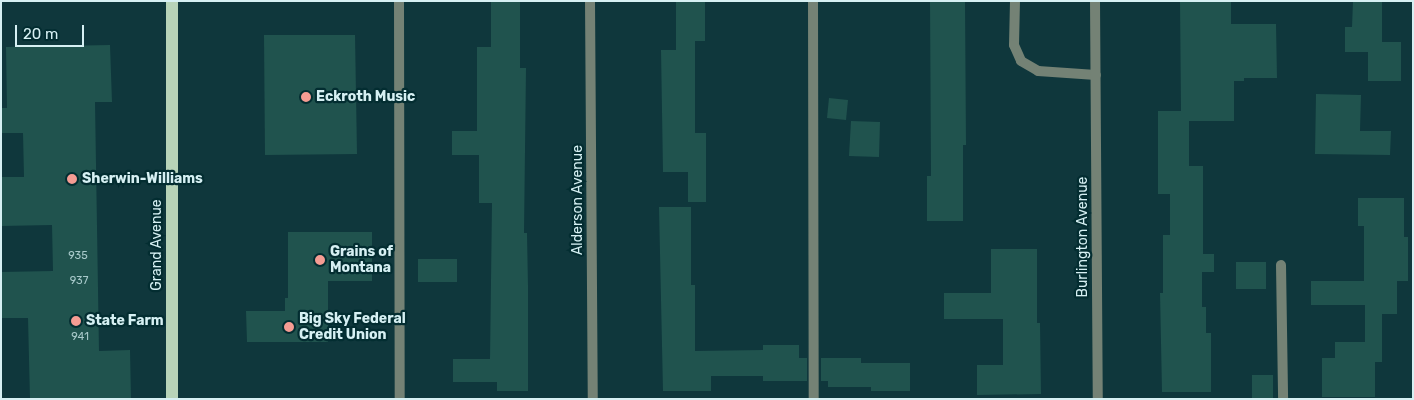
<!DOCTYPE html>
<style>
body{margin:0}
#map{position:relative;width:1414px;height:400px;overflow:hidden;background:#0f373c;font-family:Rubik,sans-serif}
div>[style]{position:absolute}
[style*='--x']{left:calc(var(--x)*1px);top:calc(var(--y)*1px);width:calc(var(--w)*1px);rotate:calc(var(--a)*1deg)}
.building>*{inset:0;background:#20534e}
.lane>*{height:10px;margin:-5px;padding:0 5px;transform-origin:5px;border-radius:5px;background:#748275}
.street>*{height:10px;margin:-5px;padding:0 5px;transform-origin:5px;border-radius:5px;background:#748275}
.primary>*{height:12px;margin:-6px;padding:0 6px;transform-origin:6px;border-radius:6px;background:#b7d3b8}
.dots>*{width:14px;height:14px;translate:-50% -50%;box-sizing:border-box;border:2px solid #032d31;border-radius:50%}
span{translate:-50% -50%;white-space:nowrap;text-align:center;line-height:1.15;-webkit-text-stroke:4.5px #032d31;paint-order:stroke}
.number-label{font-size:11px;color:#a8c9ca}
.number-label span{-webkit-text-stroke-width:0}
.poi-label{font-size:14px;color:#d6f0f3;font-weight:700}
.left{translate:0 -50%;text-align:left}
.street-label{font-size:14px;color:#d6f0f3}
.frame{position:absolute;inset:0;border:2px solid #d6f0f3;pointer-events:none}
.scale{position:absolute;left:15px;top:25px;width:69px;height:22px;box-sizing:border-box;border:2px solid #d6f0f3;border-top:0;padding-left:6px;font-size:15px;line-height:18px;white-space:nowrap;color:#d6f0f3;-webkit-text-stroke:4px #032d31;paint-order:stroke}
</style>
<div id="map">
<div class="building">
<i style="clip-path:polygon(491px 1px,520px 1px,520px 68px,526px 68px,524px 233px,527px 233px,528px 286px,528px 391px,497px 391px,497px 382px,453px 382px,453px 359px,490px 359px,492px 203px,479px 203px,479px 155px,452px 155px,452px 131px,477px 131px,477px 47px,491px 47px)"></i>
<i style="clip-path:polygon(676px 1px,705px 1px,705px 41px,695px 41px,695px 133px,706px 133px,706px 202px,688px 202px,688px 172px,663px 172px,661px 50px,676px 50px)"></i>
<i style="clip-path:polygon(930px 1px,965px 1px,966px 145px,963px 145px,963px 221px,927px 221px,927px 176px,931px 176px)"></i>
<i style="clip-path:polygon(1180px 1px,1231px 1px,1231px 24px,1276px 24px,1277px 78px,1244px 78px,1244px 81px,1234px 81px,1234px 121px,1189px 121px,1189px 166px,1203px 166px,1203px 254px,1214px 254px,1214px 272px,1202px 272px,1202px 307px,1206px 307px,1206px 333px,1211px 333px,1211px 392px,1162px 392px,1160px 293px,1163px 293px,1163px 235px,1170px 235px,1170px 194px,1158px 194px,1158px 111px,1181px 111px)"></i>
<i style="clip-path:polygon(1353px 1px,1382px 1px,1382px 42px,1401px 42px,1401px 81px,1368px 81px,1368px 52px,1345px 52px,1345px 27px,1352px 27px)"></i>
<i style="clip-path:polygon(264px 35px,355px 35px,357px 154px,265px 155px)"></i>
<i style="clip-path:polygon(110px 45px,112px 102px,95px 102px,99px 351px,130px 350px,131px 399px,30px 399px,28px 318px,1px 318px,1px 272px,53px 271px,52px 225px,1px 226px,1px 177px,24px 177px,23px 133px,1px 133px,1px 108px,7px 108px,6px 47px)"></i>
<i style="clip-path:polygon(1316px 94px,1361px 95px,1360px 131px,1391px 131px,1390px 155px,1315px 154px)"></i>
<i style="clip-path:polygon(829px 98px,848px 100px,846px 120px,827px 118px)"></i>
<i style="clip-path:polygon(851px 121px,880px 122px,879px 157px,849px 156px)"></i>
<i style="clip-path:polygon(1358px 198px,1404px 198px,1404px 237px,1408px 237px,1408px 281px,1397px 281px,1397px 314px,1382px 314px,1382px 362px,1375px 362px,1375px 397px,1322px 397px,1322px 358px,1335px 358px,1335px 342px,1365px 342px,1365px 305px,1311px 305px,1311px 281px,1364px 281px,1364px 226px,1358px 226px)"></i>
<i style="clip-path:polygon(659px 207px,691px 207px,691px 285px,695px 285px,695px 351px,763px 350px,763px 345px,799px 345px,799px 358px,807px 358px,807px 381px,763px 381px,763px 376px,711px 376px,711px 391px,663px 391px)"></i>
<i style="clip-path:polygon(288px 232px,372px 232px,372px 281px,328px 281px,328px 342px,247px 342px,246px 311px,285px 311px,285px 298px,288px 298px)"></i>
<i style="clip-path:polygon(991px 249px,1037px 249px,1037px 323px,1040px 323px,1041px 394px,977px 395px,977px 365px,1003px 365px,1003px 319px,944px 319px,944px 293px,991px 293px)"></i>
<i style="clip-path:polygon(418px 259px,457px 259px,457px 282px,418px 282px)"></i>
<i style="clip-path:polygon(1236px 262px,1266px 262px,1266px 289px,1236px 289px)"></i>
<i style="clip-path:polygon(821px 358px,861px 358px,861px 363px,910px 363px,910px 391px,871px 391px,871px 387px,828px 387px,828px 381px,821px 381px)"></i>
<i style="clip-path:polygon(1252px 375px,1273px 375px,1273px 399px,1252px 399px)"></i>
</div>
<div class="lane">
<i style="--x:399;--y:1;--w:398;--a:89.9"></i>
<i style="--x:813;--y:1;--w:398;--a:89.9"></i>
<i style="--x:1281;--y:265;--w:134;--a:89.1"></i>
</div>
<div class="street">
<i style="--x:590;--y:1;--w:398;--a:89.6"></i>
<i style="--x:1015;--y:1;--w:44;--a:91.3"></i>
<i style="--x:1014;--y:45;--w:17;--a:66"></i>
<i style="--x:1021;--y:61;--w:20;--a:30"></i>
<i style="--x:1038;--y:71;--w:58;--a:3.9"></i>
<i style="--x:1095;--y:1;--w:398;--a:89.6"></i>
</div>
<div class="primary">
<i style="--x:172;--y:1;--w:398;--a:90"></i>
</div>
<div class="dots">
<i style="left:306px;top:97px;background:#f59c93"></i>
<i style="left:72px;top:179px;background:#f59c93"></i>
<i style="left:320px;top:260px;background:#f59c93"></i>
<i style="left:76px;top:321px;background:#f59c93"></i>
<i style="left:289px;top:327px;background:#f59c93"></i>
</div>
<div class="number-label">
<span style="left:78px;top:256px">935</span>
<span style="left:79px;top:281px">937</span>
<span style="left:80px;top:337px">941</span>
</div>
<div class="poi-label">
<span class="left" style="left:316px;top:97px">Eckroth Music</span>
<span class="left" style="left:82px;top:179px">Sherwin-Williams</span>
<span class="left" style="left:330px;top:260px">Grains of<br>Montana</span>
<span class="left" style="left:299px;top:327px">Big Sky Federal<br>Credit Union</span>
<span class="left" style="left:86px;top:321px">State Farm</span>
</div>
<div class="street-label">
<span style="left:578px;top:200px;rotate:-90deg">Alderson Avenue</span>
<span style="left:1083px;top:237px;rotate:-90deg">Burlington Avenue</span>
<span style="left:157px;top:245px;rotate:-90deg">Grand Avenue</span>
</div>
<div class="frame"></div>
<div class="scale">20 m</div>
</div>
